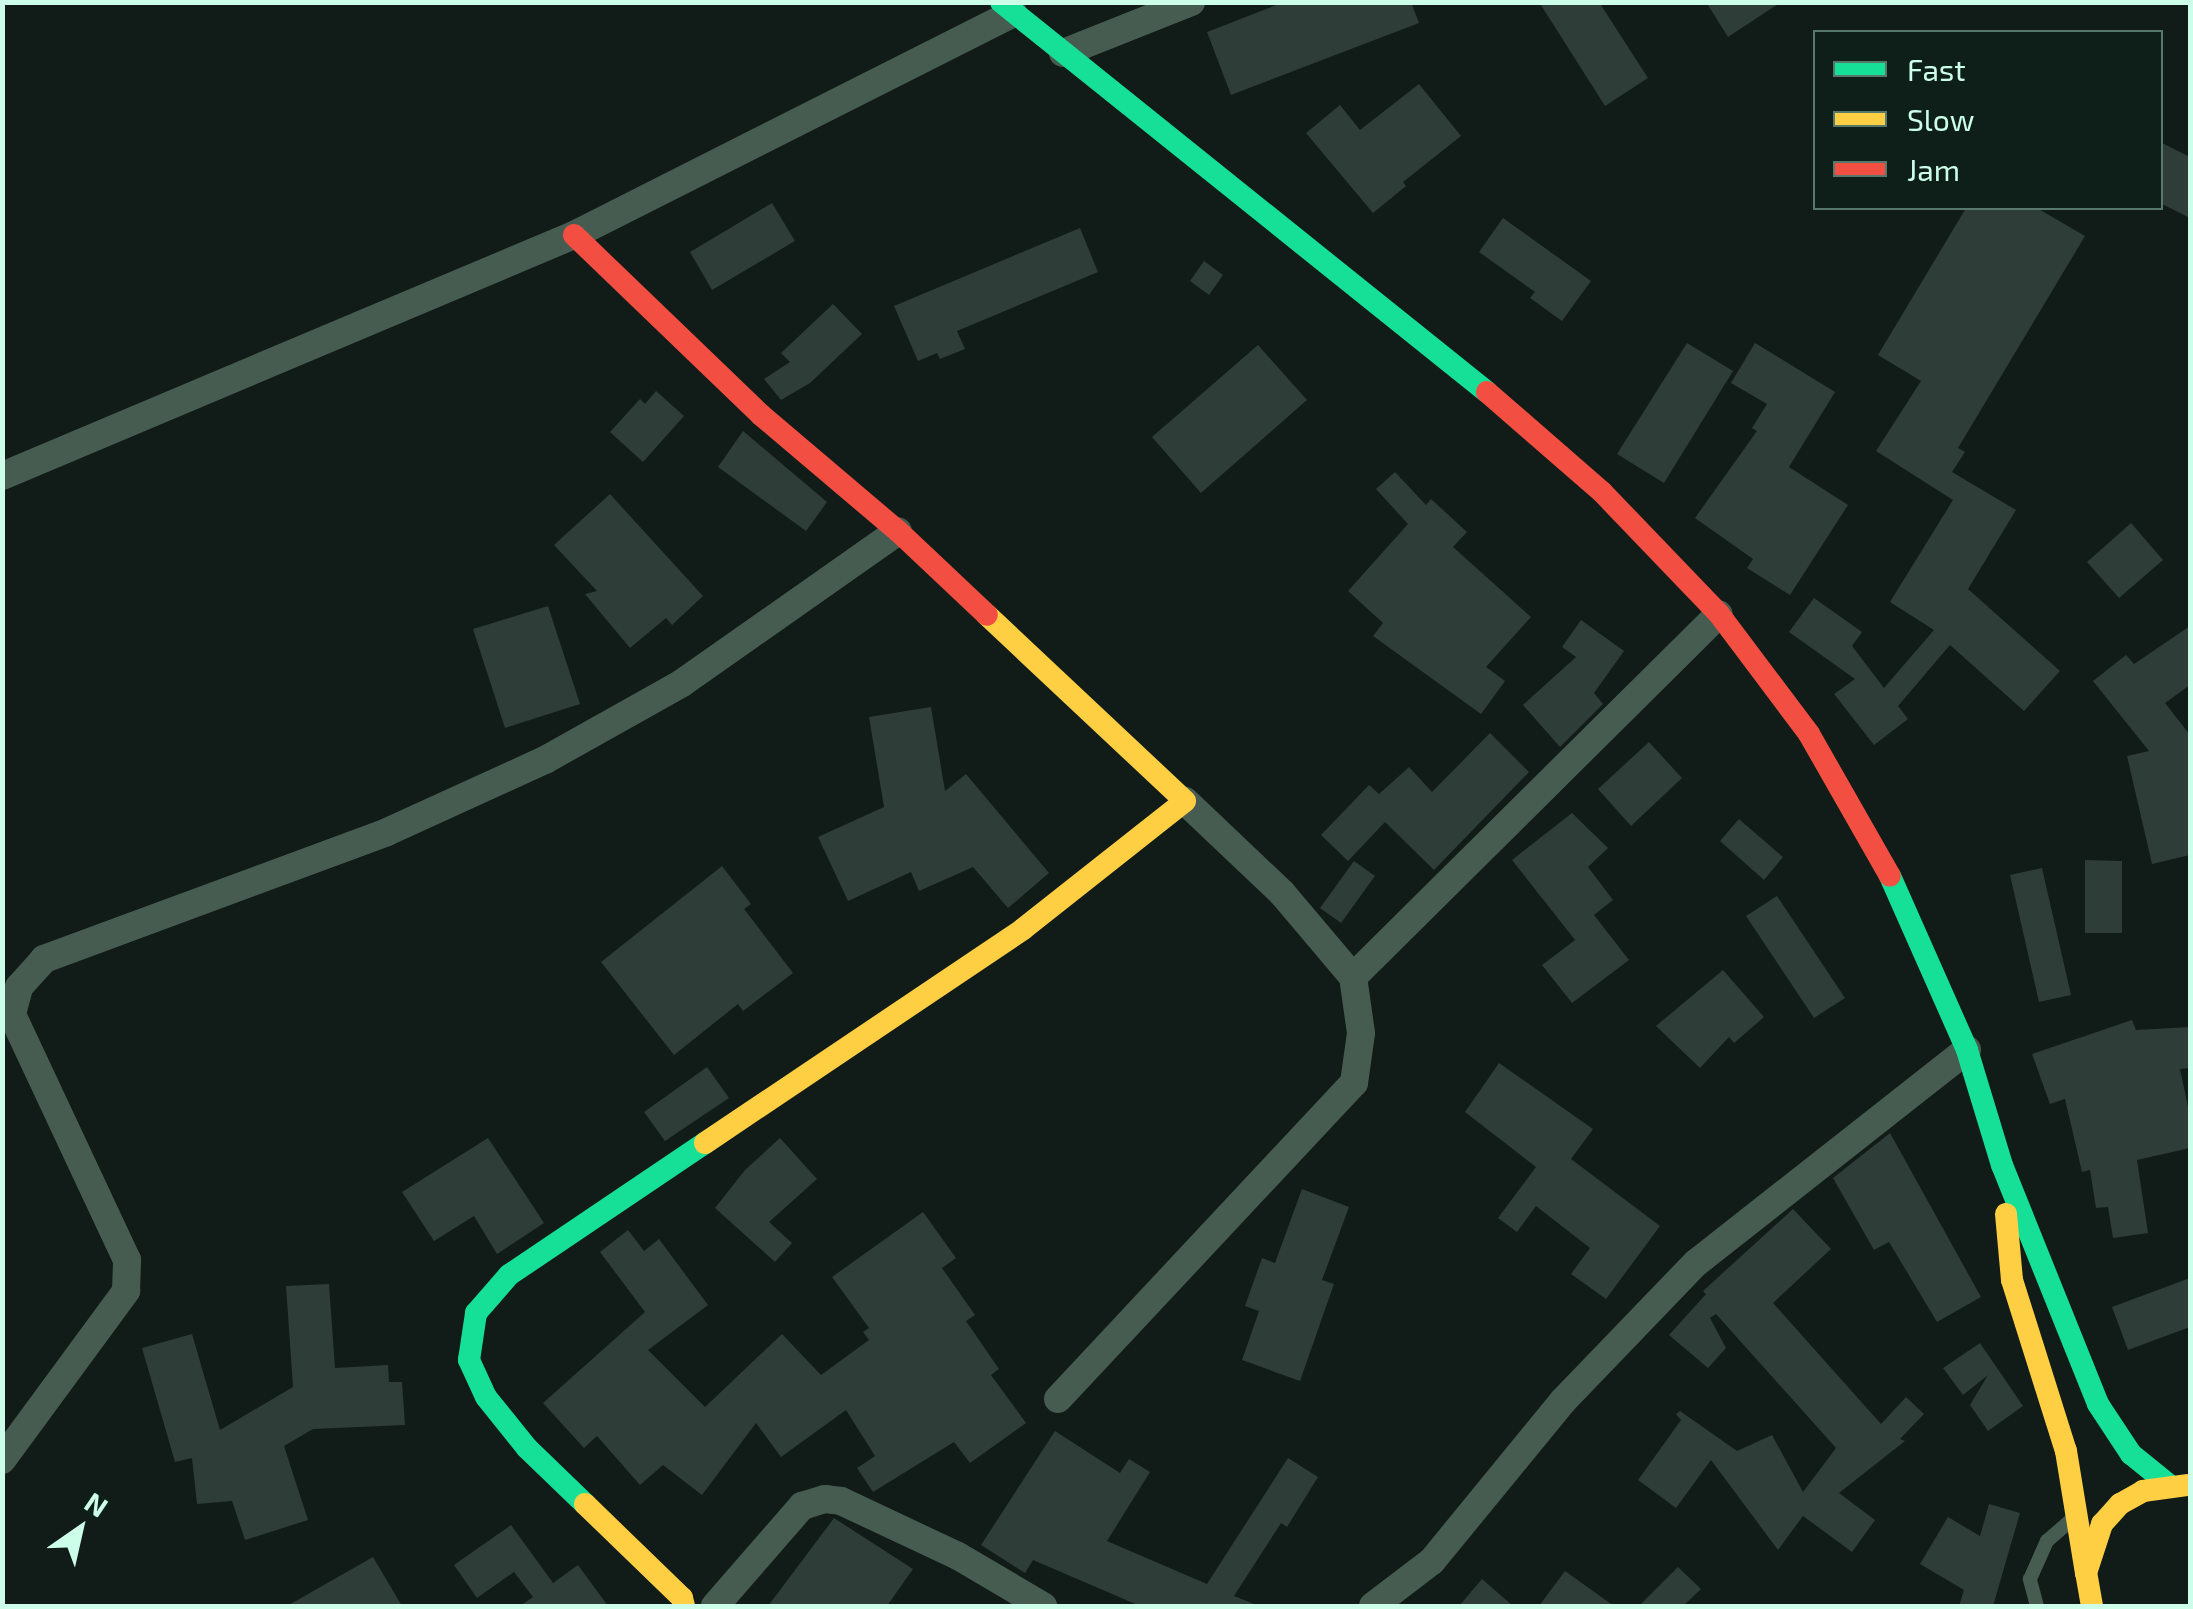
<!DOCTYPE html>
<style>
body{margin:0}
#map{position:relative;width:2193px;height:1609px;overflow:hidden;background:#111b17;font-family:"Exo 2",sans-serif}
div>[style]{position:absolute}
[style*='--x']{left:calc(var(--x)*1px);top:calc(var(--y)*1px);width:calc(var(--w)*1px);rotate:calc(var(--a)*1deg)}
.building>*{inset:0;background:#2e3d38}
.lane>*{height:14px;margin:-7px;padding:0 7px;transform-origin:7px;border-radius:7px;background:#465c51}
.street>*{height:28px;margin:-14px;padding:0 14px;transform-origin:14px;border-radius:14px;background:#465c51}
.fast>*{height:22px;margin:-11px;padding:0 11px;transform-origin:11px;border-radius:11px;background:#16e098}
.slow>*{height:22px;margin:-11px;padding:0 11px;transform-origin:11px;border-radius:11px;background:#ffcf43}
.jam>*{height:22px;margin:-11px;padding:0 11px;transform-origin:11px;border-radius:11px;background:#f24e42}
span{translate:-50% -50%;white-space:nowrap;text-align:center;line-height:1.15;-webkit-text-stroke:9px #0d1f18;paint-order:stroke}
.frame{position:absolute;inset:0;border:5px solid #ccfee9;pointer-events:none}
.legend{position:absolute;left:1813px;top:30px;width:350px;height:180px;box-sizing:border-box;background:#0d1f18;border:2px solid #59786c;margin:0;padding:12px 18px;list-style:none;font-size:30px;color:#ccfee9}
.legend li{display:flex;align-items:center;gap:20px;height:50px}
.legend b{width:50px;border:2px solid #59786c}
.north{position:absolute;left:30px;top:1479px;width:100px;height:100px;-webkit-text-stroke:8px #0d1f18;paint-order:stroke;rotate:34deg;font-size:28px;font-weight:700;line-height:40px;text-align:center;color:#ccfee9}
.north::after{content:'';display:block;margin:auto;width:35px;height:45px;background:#ccfee9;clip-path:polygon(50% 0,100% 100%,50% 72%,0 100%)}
</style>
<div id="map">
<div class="building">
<i style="clip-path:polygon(1284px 2px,1411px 2px,1419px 23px,1231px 95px,1207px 32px)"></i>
<i style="clip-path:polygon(1539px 2px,1599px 2px,1648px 78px,1605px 106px)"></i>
<i style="clip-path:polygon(1706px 2px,1781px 2px,1728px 37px)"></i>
<i style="clip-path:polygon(1419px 84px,1461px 136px,1403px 182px,1406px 186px,1373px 213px,1306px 133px,1340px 105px,1360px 130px)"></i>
<i style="clip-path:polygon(2160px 142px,2190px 157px,2190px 218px,2160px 203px)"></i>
<i style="clip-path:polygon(772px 203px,795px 241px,712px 290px,690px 252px)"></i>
<i style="clip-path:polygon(1966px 208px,2037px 208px,2085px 236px,1958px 448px,1965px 452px,1952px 472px,2016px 510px,1968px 589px,2060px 671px,2024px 711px,1950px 645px,1898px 706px,1908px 719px,1874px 745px,1834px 694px,1855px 679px,1789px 632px,1814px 598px,1862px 632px,1852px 646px,1884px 688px,1934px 630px,1890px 602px,1953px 500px,1876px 451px,1921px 381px,1878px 355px)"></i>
<i style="clip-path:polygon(1503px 218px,1591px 281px,1562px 321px,1530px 298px,1535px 292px,1479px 252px)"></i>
<i style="clip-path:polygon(1080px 228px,1098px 272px,957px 331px,965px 349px,940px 359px,937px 353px,918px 361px,894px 306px)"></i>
<i style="clip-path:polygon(1204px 261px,1223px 275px,1209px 295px,1190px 281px)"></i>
<i style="clip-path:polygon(833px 304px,862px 334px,810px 383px,781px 400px,764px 379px,790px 362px,781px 353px)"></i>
<i style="clip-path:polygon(1687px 343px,1733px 371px,1664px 483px,1617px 454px)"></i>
<i style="clip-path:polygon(1755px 343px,1835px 392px,1789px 467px,1848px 505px,1790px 595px,1747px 568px,1753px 559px,1695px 518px,1757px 431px,1752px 428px,1767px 404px,1731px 383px)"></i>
<i style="clip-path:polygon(1258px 345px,1307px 400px,1201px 493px,1152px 437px)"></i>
<i style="clip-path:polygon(656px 391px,684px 416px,643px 462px,610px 432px,640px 399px,645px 404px)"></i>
<i style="clip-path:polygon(743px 431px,827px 502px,806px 531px,718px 467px)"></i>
<i style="clip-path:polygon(1395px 472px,1426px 505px,1431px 499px,1467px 532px,1453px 547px,1531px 617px,1486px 667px,1505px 681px,1481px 714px,1373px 636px,1383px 623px,1348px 591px,1408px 524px,1376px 489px)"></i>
<i style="clip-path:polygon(610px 494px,703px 596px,672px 625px,666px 618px,630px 648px,585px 594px,597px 591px,554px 545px)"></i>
<i style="clip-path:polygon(2131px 523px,2163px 560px,2119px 598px,2087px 562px)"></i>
<i style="clip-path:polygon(548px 606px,580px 704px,505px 728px,473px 629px)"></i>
<i style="clip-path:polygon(1581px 620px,1624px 651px,1594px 693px,1603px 704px,1560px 747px,1523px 705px,1576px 657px,1562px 647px)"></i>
<i style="clip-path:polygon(2190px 626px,2190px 685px,2165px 703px,2190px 735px,2190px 855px,2152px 864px,2127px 756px,2149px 751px,2093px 681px,2126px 655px,2134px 664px)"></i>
<i style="clip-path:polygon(931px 707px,945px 791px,966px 774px,1049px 873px,1008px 908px,973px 867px,919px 891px,911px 872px,848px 901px,818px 837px,884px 807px,869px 717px)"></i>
<i style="clip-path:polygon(1490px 733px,1529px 772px,1434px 870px,1385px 822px,1348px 861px,1321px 835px,1369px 785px,1379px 794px,1409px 767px,1432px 792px)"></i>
<i style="clip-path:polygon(1649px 742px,1682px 778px,1631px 826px,1598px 789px)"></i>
<i style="clip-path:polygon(1572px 813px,1608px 848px,1588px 867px,1613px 900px,1594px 915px,1629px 960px,1572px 1003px,1542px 965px,1575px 940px,1512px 860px)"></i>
<i style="clip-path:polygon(1739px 819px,1783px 857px,1764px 880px,1720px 841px)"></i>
<i style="clip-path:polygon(2085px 860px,2122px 861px,2122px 933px,2085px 933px)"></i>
<i style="clip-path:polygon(1354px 861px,1375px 876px,1341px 923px,1320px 908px)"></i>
<i style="clip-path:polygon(722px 866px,751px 904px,744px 909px,793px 973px,743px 1011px,738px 1004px,674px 1055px,601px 962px)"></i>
<i style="clip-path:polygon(2042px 868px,2071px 995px,2039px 1002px,2010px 875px)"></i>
<i style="clip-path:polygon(1777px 896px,1845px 998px,1814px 1018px,1746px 916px)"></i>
<i style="clip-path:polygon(1723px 970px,1764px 1017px,1734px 1043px,1729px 1037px,1700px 1068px,1656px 1026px)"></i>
<i style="clip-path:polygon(2132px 1020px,2136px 1030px,2190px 1027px,2190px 1068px,2180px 1069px,2190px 1116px,2190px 1148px,2137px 1160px,2148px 1233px,2113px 1238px,2108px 1207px,2096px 1208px,2090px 1170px,2082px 1172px,2065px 1099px,2050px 1104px,2032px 1054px)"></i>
<i style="clip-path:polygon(1499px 1063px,1593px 1129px,1571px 1159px,1660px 1226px,1606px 1299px,1571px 1274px,1590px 1248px,1536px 1206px,1517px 1232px,1498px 1218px,1536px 1167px,1465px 1112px)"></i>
<i style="clip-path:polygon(707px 1067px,729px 1098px,665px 1141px,644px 1112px)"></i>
<i style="clip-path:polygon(1890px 1133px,1981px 1297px,1937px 1322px,1889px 1242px,1874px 1250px,1833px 1178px)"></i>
<i style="clip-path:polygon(488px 1138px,544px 1223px,497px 1254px,474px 1216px,434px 1241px,402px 1192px)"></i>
<i style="clip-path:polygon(780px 1138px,817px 1179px,769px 1222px,792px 1243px,775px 1262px,715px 1208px,745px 1170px)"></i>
<i style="clip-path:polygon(1302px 1189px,1349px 1207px,1322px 1280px,1334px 1284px,1300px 1381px,1242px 1360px,1259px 1311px,1245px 1306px,1262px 1258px,1275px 1263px)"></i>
<i style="clip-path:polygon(1793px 1209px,1831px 1249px,1773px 1303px,1881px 1424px,1906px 1397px,1924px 1414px,1900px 1439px,1905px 1441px,1839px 1493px,1875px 1520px,1852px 1552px,1803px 1516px,1778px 1550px,1711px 1460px,1676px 1508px,1638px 1480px,1681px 1420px,1676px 1414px,1680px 1411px,1737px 1451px,1772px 1435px,1803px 1492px,1836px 1448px,1716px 1314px,1710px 1318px,1726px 1348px,1708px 1368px,1669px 1335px,1706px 1294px,1703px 1291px)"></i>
<i style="clip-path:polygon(923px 1212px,956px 1258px,942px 1268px,975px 1315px,966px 1321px,999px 1369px,991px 1375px,1026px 1423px,970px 1463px,954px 1442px,873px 1492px,857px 1468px,875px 1456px,846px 1410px,781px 1457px,756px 1423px,702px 1495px,663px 1465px,640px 1485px,597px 1436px,584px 1448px,543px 1403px,645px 1312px,600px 1252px,628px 1230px,644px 1251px,659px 1239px,708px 1305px,648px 1350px,705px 1407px,782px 1334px,821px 1375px,869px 1340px,863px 1332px,869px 1328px,832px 1277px)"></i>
<i style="clip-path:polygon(2190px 1278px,2190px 1327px,2128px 1350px,2112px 1307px)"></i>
<i style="clip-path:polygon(329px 1284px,335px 1368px,388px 1365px,389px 1382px,402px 1382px,405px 1425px,313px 1429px,284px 1446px,308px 1520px,245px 1540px,232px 1501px,197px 1504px,192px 1458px,175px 1462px,142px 1348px,192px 1334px,220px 1430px,293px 1387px,286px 1286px)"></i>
<i style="clip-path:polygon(1980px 1343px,2023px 1406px,1988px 1431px,1970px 1405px,1988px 1375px,1963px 1395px,1943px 1368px)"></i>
<i style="clip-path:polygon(1055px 1431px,1120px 1473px,1129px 1459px,1150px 1472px,1107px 1541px,1207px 1584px,1288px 1458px,1318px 1477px,1287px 1527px,1281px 1523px,1234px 1596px,1259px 1606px,1140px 1606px,1033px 1560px,1025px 1573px,981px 1545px)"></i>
<i style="clip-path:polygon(1989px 1504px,2020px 1513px,1993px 1606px,1959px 1606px,1964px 1590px,1920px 1564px,1948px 1517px,1980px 1536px)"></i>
<i style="clip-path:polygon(834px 1518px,913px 1569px,887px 1606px,768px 1606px)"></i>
<i style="clip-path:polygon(511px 1525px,553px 1583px,578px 1565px,608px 1606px,520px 1606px,533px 1597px,514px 1572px,477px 1598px,454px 1565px)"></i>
<i style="clip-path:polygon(373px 1557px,402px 1606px,287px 1606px)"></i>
<i style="clip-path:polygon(1678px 1567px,1701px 1589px,1683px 1606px,1639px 1606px)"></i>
<i style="clip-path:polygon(1565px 1571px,1614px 1606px,1539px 1606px)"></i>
<i style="clip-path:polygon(1482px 1579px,1513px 1606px,1459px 1606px)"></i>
</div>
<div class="lane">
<i style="--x:2037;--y:1606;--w:28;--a:-105"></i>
<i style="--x:2030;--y:1579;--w:42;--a:-65.9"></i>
<i style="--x:2047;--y:1541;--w:33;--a:-41"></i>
</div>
<div class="street">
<i style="--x:1063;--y:53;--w:138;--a:-21.7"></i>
<i style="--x:2;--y:476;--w:621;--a:-22.85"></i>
<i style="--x:574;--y:235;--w:492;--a:-26.8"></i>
<i style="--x:1353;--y:977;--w:515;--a:-44.76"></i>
<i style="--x:1058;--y:1399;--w:433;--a:-46.9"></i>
<i style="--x:1354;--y:1083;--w:50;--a:-82"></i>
<i style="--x:1361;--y:1033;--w:57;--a:-98.1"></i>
<i style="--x:1353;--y:977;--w:110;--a:-130.2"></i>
<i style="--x:1282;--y:893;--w:134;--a:-136.5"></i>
<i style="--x:2;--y:1460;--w:210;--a:-53.7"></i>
<i style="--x:126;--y:1291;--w:31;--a:-88"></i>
<i style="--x:127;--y:1260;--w:272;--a:-115.1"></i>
<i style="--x:12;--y:1014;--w:28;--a:-75"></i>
<i style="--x:19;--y:987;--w:38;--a:-48"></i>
<i style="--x:44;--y:959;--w:366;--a:-20.3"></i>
<i style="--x:387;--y:832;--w:174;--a:-24.5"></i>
<i style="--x:545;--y:760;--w:157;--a:-29.3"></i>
<i style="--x:682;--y:683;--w:264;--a:-35.1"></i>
<i style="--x:715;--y:1606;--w:133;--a:-49"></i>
<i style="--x:802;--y:1506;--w:24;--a:-17"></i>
<i style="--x:825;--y:1499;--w:16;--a:7"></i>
<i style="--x:841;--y:1501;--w:129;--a:25.2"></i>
<i style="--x:958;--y:1556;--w:99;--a:30.5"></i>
<i style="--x:1373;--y:1606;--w:74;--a:-37.3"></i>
<i style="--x:1432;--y:1561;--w:207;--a:-50.7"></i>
<i style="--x:1563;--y:1401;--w:192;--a:-46.1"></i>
<i style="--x:1696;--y:1263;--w:345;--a:-38.2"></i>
</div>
<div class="fast">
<i style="--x:1001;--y:2;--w:623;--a:38.75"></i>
<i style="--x:1890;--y:876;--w:190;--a:66.1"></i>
<i style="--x:1967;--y:1050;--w:120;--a:73.1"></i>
<i style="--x:2002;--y:1165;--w:258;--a:68.1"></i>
<i style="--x:2098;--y:1404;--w:60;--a:56.6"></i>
<i style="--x:2131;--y:1454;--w:48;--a:39"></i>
<i style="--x:585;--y:1504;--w:81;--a:-136"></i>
<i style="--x:527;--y:1448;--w:65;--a:-128.8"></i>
<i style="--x:486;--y:1397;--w:41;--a:-114.7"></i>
<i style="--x:469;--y:1360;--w:48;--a:-81.5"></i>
<i style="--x:476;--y:1313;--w:50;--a:-49"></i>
<i style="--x:509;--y:1275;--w:236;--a:-34"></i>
</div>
<div class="slow">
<i style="--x:705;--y:1143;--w:383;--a:-33.9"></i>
<i style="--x:1023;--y:929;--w:206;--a:-38.3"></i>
<i style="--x:1185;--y:801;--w:272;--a:-136.8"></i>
<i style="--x:2006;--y:1214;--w:66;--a:84.8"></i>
<i style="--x:2012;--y:1280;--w:179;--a:72.5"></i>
<i style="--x:2066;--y:1451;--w:124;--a:80.7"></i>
<i style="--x:585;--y:1504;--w:135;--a:44.1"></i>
<i style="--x:682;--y:1598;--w:8;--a:76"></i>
<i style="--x:2092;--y:1606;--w:34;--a:-100"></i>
<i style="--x:2086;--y:1573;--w:52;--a:-71.9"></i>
<i style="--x:2102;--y:1524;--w:27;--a:-48"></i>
<i style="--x:2120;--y:1504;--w:26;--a:-29"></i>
<i style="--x:2143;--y:1491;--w:44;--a:-7.8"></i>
</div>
<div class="jam">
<i style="--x:574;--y:235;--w:260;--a:43.9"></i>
<i style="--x:761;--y:415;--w:180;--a:40.3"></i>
<i style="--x:898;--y:531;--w:122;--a:43.3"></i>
<i style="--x:1487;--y:392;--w:152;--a:41"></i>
<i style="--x:1602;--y:492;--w:169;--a:46.2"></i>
<i style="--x:1719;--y:614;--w:150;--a:53.1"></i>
<i style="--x:1809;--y:734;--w:163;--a:60.3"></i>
</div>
<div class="frame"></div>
<ul class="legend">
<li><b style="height:12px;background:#16e098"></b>Fast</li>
<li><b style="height:12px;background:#ffcf43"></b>Slow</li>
<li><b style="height:12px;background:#f24e42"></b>Jam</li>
</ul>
<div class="north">N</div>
</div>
